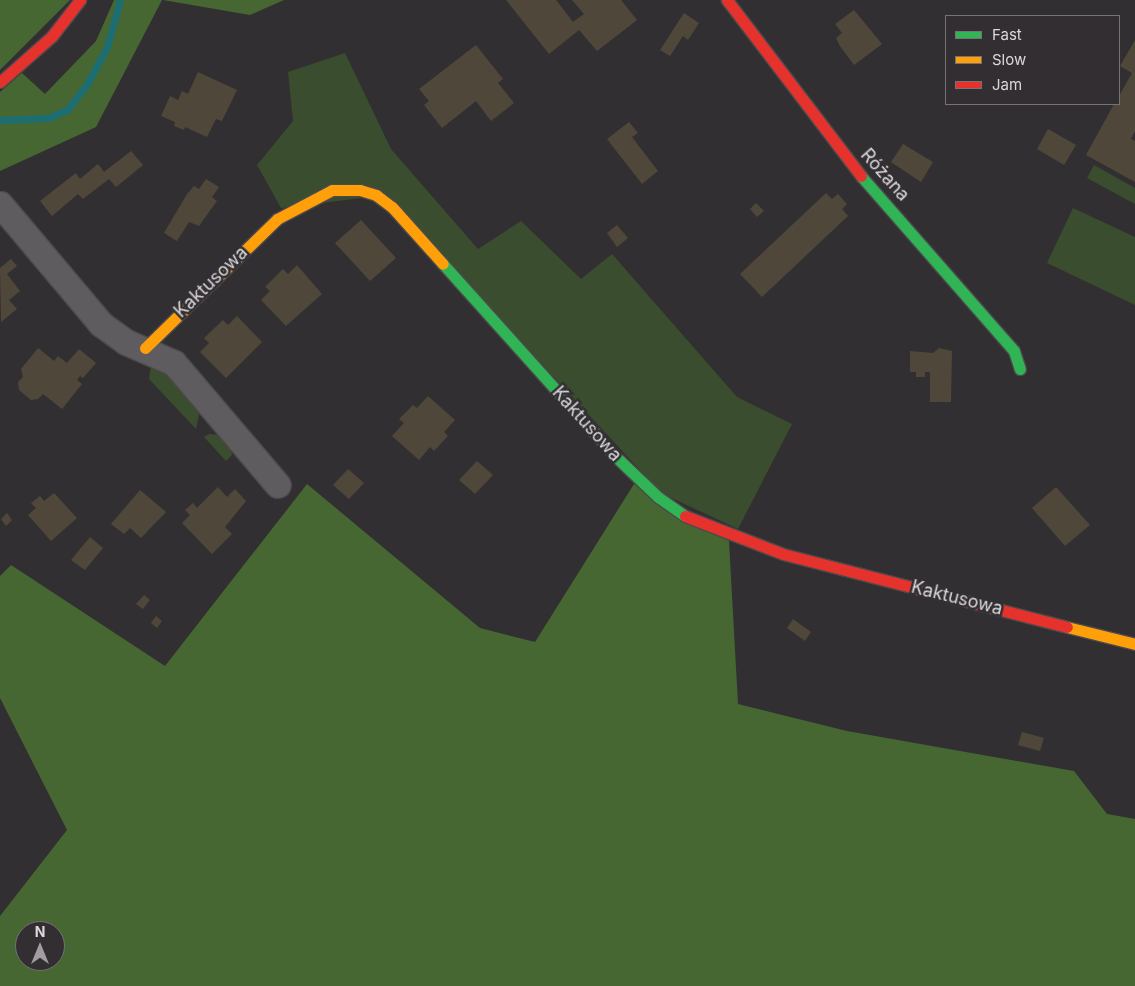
<!DOCTYPE html>
<meta charset="utf-8">
<style>
body{margin:0}
#map{position:relative;width:1135px;height:986px;overflow:hidden;background:#312f31;font-family:Inter,sans-serif}
div>[style]{position:absolute}
[style*='--x']{left:calc(var(--x)*1px);top:calc(var(--y)*1px);width:calc(var(--w)*1px);rotate:calc(var(--a)*1deg)}
.green>*{inset:0;background:#3a4d2e}
.forest>*{inset:0;background:#476732}
.stream>*{height:7px;margin:-3.5px;padding:0 3.5px;transform-origin:3.5px;border-radius:3.5px;background:#1c6e73}
.building>*{inset:0;background:#4f483a}
.roads{filter:drop-shadow(1px 0 #4c4a4c) drop-shadow(-1px 0 #4c4a4c) drop-shadow(0 1px #4c4a4c) drop-shadow(0 -1px #4c4a4c)}
.street>*{height:25px;margin:-12.5px;padding:0 12.5px;transform-origin:12.5px;border-radius:12.5px;background:#5e5c5e}
.fast>*{height:11px;margin:-5.5px;padding:0 5.5px;transform-origin:5.5px;border-radius:5.5px;background:#30b455}
.slow>*{height:11px;margin:-5.5px;padding:0 5.5px;transform-origin:5.5px;border-radius:5.5px;background:#ff9f0a}
.jam>*{height:11px;margin:-5.5px;padding:0 5.5px;transform-origin:5.5px;border-radius:5.5px;background:#e5322d}
span{translate:-50% -50%;white-space:nowrap;text-align:center;line-height:1.15;-webkit-text-stroke:5px #322e32;paint-order:stroke}
.street-label{font-size:18px;color:#dbd9db}
.legend{position:absolute;left:945px;top:15px;width:175px;height:90px;box-sizing:border-box;background:#322e32;border:1px solid #767276;margin:0;padding:6px 9px;list-style:none;font-size:15px;color:#dbd9db}
.legend li{display:flex;align-items:center;gap:10px;height:25px}
.legend b{width:25px;border:1px solid #767276}
.north{position:absolute;left:15px;top:921px;width:50px;height:50px;box-sizing:border-box;background:#322e32;border:1px solid #767276;border-radius:50%;rotate:0deg;font-size:14px;font-weight:700;line-height:20px;text-align:center;color:#dbd9db}
.north::after{content:'';display:block;margin:auto;width:18px;height:22px;background:#a09ea0;clip-path:polygon(50% 0,100% 100%,50% 72%,0 100%)}
</style>
<div id="map">
<div class="green">
<i style="clip-path:polygon(345px 53px,391px 149px,478px 249px,521px 221px,581px 279px,612px 254px,737px 397px,792px 424px,738px 529px,661px 493px,386px 195px,281px 208px,257px 165px,293px 121px,288px 72px)"></i>
<i style="clip-path:polygon(1094px 165px,1135px 188px,1135px 204px,1087px 178px)"></i>
<i style="clip-path:polygon(1073px 208px,1135px 237px,1135px 305px,1047px 263px)"></i>
<i style="clip-path:polygon(155px 360px,200px 410px,196px 429px,149px 379px,151px 365px)"></i>
<i style="clip-path:polygon(209px 434px,219px 435px,230px 444px,232px 455px,226px 461px,204px 437px)"></i>
</div>
<div class="forest">
<i style="clip-path:polygon(0 0,70px 0,0 70px)"></i>
<i style="clip-path:polygon(114px 0,162px 0,96px 127px,0 171px,0 92px,22px 73px,45px 94px,96px 41px)"></i>
<i style="clip-path:polygon(163px 0,284px 0,250px 15px)"></i>
<i style="clip-path:polygon(evenodd,307px 484px,480px 628px,535px 642px,634px 484px,729px 541px,738px 704px,847px 731px,1074px 771px,1107px 814px,1135px 819px,1135px 986px,0 986px,0 916px,67px 830px,0 698px,0 576px,11px 565px,165px 666px,307px 484px,25px 931px,55px 931px,55px 961px,25px 961px,25px 931px)"></i>
</div>
<div class="stream">
<i style="--x:0;--y:120;--w:48;--a:-2.4"></i>
<i style="--x:48;--y:118;--w:21;--a:-23"></i>
<i style="--x:67;--y:110;--w:33;--a:-52"></i>
<i style="--x:87;--y:84;--w:42;--a:-61.6"></i>
<i style="--x:107;--y:47;--w:49;--a:-74.5"></i>
</div>
<div class="building">
<i style="clip-path:polygon(506px 0,556px 0,573px 22px,584px 14px,572px 0,621px 0,637px 20px,597px 51px,579px 30px,549px 54px)"></i>
<i style="clip-path:polygon(854px 10px,882px 44px,854px 65px,840px 46px,836px 38px,842px 33px,835px 24px)"></i>
<i style="clip-path:polygon(684px 13px,699px 23px,688px 40px,683px 36px,670px 56px,660px 50px)"></i>
<i style="clip-path:polygon(1135px 40px,1135px 131px,1131px 139px,1135px 141px,1135px 182px,1086px 155px,1114px 104px,1119px 104px,1119px 96px,1132px 73px,1120px 66px)"></i>
<i style="clip-path:polygon(476px 45px,503px 79px,498px 83px,514px 103px,491px 121px,476px 101px,442px 128px,424px 105px,429px 101px,419px 89px)"></i>
<i style="clip-path:polygon(198px 72px,237px 90px,222px 121px,216px 119px,207px 137px,185px 127px,184px 130px,174px 126px,175px 122px,161px 116px,170px 96px,178px 100px,182px 91px,188px 94px)"></i>
<i style="clip-path:polygon(629px 122px,638px 133px,632px 137px,658px 171px,642px 184px,607px 139px)"></i>
<i style="clip-path:polygon(1048px 129px,1076px 145px,1064px 165px,1037px 149px)"></i>
<i style="clip-path:polygon(903px 144px,933px 162px,921px 182px,891px 162px)"></i>
<i style="clip-path:polygon(131px 151px,143px 165px,116px 187px,109px 179px,83px 199px,78px 194px,52px 216px,40px 201px,76px 173px,80px 179px,98px 164px,104px 172px)"></i>
<i style="clip-path:polygon(206px 179px,219px 187px,212px 197px,217px 201px,199px 226px,189px 222px,177px 241px,164px 233px,187px 194px,194px 186px,199px 189px)"></i>
<i style="clip-path:polygon(826px 193px,832px 199px,838px 194px,847px 204px,842px 209px,848px 216px,762px 297px,740px 274px)"></i>
<i style="clip-path:polygon(756px 203px,764px 211px,757px 217px,750px 209px)"></i>
<i style="clip-path:polygon(361px 220px,396px 258px,370px 281px,335px 243px)"></i>
<i style="clip-path:polygon(617px 225px,628px 238px,617px 247px,607px 233px)"></i>
<i style="clip-path:polygon(11px 259px,17px 266px,7px 274px,20px 291px,9px 300px,17px 309px,1px 322px,0 268px)"></i>
<i style="clip-path:polygon(297px 265px,322px 294px,286px 326px,261px 300px,270px 291px,265px 287px,283px 269px,288px 274px)"></i>
<i style="clip-path:polygon(237px 316px,262px 342px,226px 378px,200px 352px,209px 343px,204px 338px,223px 320px,228px 325px)"></i>
<i style="clip-path:polygon(38px 348px,54px 361px,58px 356px,67px 363px,79px 349px,96px 363px,83px 378px,80px 376px,77px 380px,82px 384px,62px 409px,43px 394px,38px 399px,31px 400px,19px 390px,18px 382px,23px 377px,21px 369px)"></i>
<i style="clip-path:polygon(939px 348px,952px 351px,951px 402px,930px 402px,930px 372px,925px 372px,925px 377px,916px 377px,916px 372px,910px 372px,910px 351px,933px 353px)"></i>
<i style="clip-path:polygon(428px 396px,455px 420px,444px 432px,448px 436px,434px 451px,430px 447px,419px 460px,392px 436px,404px 423px,399px 419px,413px 405px,417px 408px)"></i>
<i style="clip-path:polygon(477px 461px,493px 475px,475px 494px,459px 480px)"></i>
<i style="clip-path:polygon(348px 469px,364px 483px,349px 499px,333px 485px)"></i>
<i style="clip-path:polygon(218px 487px,227px 497px,235px 489px,246px 501px,225px 527px,232px 534px,212px 554px,182px 523px,190px 515px,185px 510px,193px 503px,197px 508px)"></i>
<i style="clip-path:polygon(1056px 487px,1090px 525px,1065px 546px,1032px 508px)"></i>
<i style="clip-path:polygon(140px 490px,166px 512px,141px 538px,130px 528px,124px 534px,111px 524px)"></i>
<i style="clip-path:polygon(54px 493px,77px 518px,51px 541px,28px 515px,36px 508px,31px 503px,40px 496px,44px 501px)"></i>
<i style="clip-path:polygon(7px 513px,12px 520px,6px 526px,1px 519px)"></i>
<i style="clip-path:polygon(90px 537px,103px 548px,85px 570px,71px 560px)"></i>
<i style="clip-path:polygon(144px 595px,150px 600px,143px 609px,136px 604px)"></i>
<i style="clip-path:polygon(156px 616px,162px 621px,157px 628px,151px 623px)"></i>
<i style="clip-path:polygon(793px 619px,811px 632px,805px 641px,787px 628px)"></i>
<i style="clip-path:polygon(1022px 732px,1044px 738px,1040px 751px,1018px 745px)"></i>
</div>
<div class="roads">
<div class="street">
<i style="--x:0;--y:204;--w:157;--a:49.9"></i>
<i style="--x:101;--y:324;--w:31;--a:36"></i>
<i style="--x:126;--y:342;--w:52;--a:23.6"></i>
<i style="--x:174;--y:363;--w:160;--a:49.6"></i>
</div>
<div class="fast">
<i style="--x:861;--y:176;--w:232;--a:48.8"></i>
<i style="--x:1014;--y:351;--w:19;--a:72"></i>
<i style="--x:443;--y:264;--w:258;--a:48.1"></i>
<i style="--x:615;--y:456;--w:59;--a:43.6"></i>
<i style="--x:658;--y:497;--w:33;--a:35"></i>
</div>
<div class="slow">
<i style="--x:145;--y:348;--w:185;--a:-44.3"></i>
<i style="--x:277;--y:219;--w:62;--a:-27.8"></i>
<i style="--x:332;--y:190;--w:28;--a:0"></i>
<i style="--x:360;--y:190;--w:17;--a:17"></i>
<i style="--x:376;--y:195;--w:20;--a:37"></i>
<i style="--x:392;--y:207;--w:76;--a:48.2"></i>
<i style="--x:1067;--y:627;--w:70;--a:14"></i>
</div>
<div class="jam">
<i style="--x:727;--y:0;--w:221;--a:52.7"></i>
<i style="--x:0;--y:82;--w:69;--a:-41.5"></i>
<i style="--x:52;--y:36;--w:46;--a:-52.1"></i>
<i style="--x:685;--y:516;--w:105;--a:21.2"></i>
<i style="--x:783;--y:554;--w:293;--a:14.4"></i>
</div>
</div>
<div class="street-label">
<span style="left:885px;top:175px;rotate:48deg">Różana</span>
<span style="left:211px;top:282px;rotate:-44deg">Kaktusowa</span>
<span style="left:587px;top:424px;rotate:48deg">Kaktusowa</span>
<span style="left:957px;top:598px;rotate:14deg">Kaktusowa</span>
</div>
<ul class="legend">
<li><b style="height:6px;background:#30b455"></b>Fast</li>
<li><b style="height:6px;background:#ff9f0a"></b>Slow</li>
<li><b style="height:6px;background:#e5322d"></b>Jam</li>
</ul>
<div class="north">N</div>
</div>
